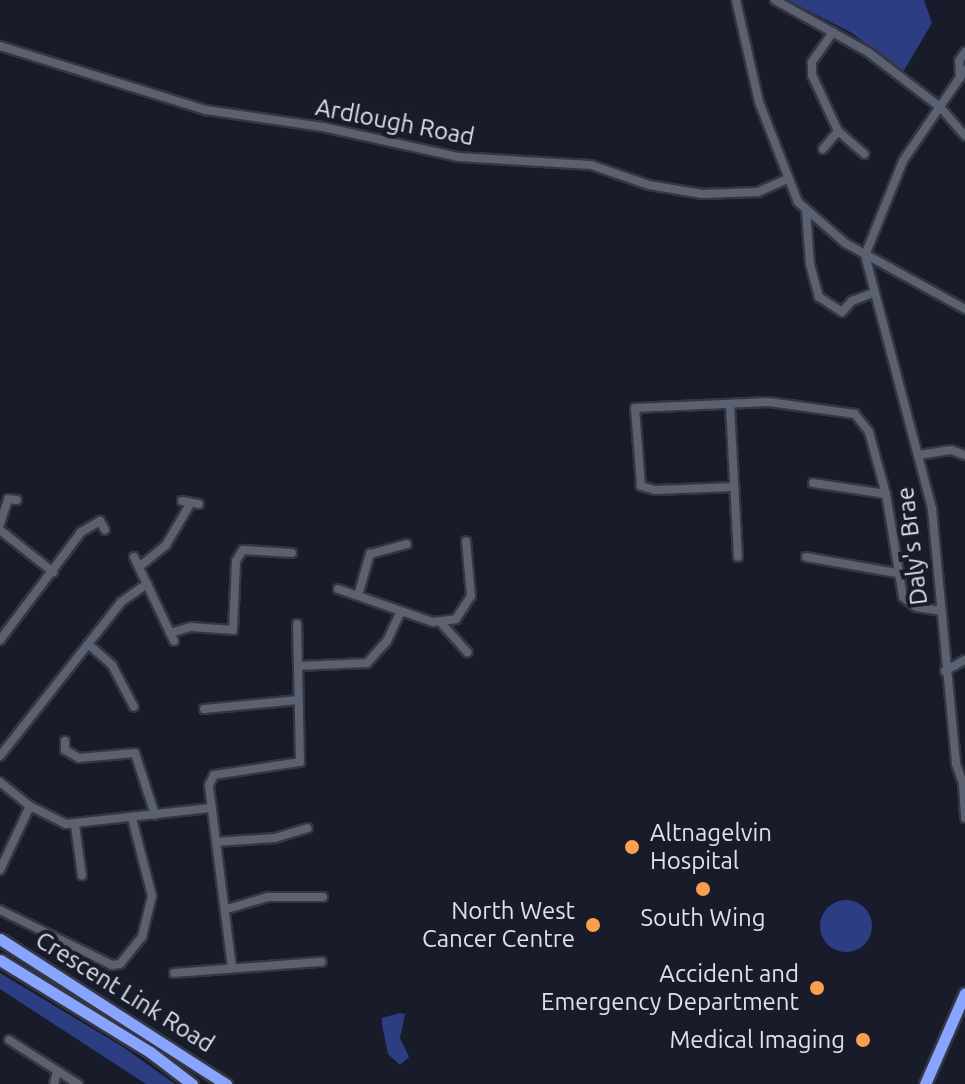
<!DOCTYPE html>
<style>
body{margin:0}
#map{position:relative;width:965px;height:1084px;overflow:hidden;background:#181c2a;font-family:Ubuntu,sans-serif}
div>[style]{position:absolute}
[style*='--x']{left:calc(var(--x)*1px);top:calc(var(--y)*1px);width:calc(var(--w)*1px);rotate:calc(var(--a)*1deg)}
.green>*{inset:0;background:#2c3d82}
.round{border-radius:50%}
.roads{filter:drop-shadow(2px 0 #343742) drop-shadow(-2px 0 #343742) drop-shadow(0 2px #343742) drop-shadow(0 -2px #343742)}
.minor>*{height:8px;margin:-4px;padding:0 4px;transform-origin:4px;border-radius:4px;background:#5b6171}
.highway>*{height:11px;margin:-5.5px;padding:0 5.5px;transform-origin:5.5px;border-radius:5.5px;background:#88a4ff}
.dots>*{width:22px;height:22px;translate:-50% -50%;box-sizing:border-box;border:4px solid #181c2a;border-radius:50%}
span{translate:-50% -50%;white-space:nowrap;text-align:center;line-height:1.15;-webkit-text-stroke:8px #181c2a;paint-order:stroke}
.street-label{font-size:24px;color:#dde1ea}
.poi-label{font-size:24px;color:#dde1ea}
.left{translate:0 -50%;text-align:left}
.right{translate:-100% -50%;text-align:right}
</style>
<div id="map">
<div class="green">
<i style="clip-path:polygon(787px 0,924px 0,932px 23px,903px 72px,852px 33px)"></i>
<i class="round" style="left:820px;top:900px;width:52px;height:52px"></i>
<i style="clip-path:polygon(0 973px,123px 1047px,175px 1084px,146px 1084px,0 989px)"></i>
<i style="clip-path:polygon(400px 1013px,405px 1014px,400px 1038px,409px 1057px,400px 1065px,388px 1054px,382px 1025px,382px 1018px)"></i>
</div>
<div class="roads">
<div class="minor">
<i style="--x:736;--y:0;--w:105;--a:77.3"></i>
<i style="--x:759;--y:102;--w:107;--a:68.7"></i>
<i style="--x:798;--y:202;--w:62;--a:41.1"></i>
<i style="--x:845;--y:243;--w:137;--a:28.8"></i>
<i style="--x:775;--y:0;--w:107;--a:29.2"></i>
<i style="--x:868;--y:52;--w:91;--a:37.4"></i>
<i style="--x:940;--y:107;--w:38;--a:49"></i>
<i style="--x:833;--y:32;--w:37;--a:125"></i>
<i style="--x:812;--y:62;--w:13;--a:90"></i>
<i style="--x:812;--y:75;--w:62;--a:65.1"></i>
<i style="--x:838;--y:131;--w:35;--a:41"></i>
<i style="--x:0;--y:46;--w:216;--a:17.3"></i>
<i style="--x:206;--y:110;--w:118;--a:8.3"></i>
<i style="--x:323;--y:127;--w:138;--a:12.5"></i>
<i style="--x:458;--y:157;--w:133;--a:3.4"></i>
<i style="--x:591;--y:165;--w:61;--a:19"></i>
<i style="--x:649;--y:185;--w:54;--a:9.6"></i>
<i style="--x:702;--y:194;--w:56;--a:-2"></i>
<i style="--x:758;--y:192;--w:32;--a:-24"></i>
<i style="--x:965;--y:70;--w:110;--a:124.3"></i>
<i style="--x:903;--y:161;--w:101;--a:112"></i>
<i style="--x:865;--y:255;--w:263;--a:75.2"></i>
<i style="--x:932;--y:509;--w:256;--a:84.6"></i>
<i style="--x:956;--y:764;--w:27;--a:70"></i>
<i style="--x:960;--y:78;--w:17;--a:-93"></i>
<i style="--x:959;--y:61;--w:11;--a:-56"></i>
<i style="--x:823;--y:149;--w:23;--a:-50"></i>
<i style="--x:806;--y:210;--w:54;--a:85.8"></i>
<i style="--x:810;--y:264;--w:34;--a:75"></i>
<i style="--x:819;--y:297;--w:27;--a:33"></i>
<i style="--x:842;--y:312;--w:15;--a:-48"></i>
<i style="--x:852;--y:301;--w:22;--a:-21"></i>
<i style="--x:730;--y:405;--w:152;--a:87"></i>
<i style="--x:919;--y:455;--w:32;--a:-9"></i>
<i style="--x:951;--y:450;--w:15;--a:20"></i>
<i style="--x:813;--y:483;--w:74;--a:8.6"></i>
<i style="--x:734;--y:487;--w:79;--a:177.8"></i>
<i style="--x:655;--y:490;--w:15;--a:-164"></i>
<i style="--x:641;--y:486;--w:78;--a:-94.4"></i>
<i style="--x:635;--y:408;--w:134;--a:-2.6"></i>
<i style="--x:769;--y:402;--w:87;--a:7.9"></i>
<i style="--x:855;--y:414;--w:23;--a:52"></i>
<i style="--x:869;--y:432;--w:64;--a:74.7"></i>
<i style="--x:886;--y:494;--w:104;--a:80.6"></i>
<i style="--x:903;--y:597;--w:16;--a:38"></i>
<i style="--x:916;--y:607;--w:24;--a:9"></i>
<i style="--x:182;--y:501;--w:17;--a:10"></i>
<i style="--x:0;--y:524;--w:26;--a:-72"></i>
<i style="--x:8;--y:499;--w:9;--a:6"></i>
<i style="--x:0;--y:530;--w:68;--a:38.4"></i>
<i style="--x:134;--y:557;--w:93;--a:64.5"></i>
<i style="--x:806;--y:557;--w:92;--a:10"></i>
<i style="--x:139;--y:567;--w:35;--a:-39"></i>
<i style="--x:166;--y:545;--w:45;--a:-59.5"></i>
<i style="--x:338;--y:589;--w:101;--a:19.2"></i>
<i style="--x:433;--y:622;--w:23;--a:-7"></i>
<i style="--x:456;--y:619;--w:27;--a:-57"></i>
<i style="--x:471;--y:596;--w:55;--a:-95.2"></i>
<i style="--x:359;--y:592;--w:40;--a:-74"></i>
<i style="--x:370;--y:554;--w:38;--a:-15"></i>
<i style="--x:442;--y:624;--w:38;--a:48"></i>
<i style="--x:170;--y:633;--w:22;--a:-16"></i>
<i style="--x:191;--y:627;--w:42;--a:4.1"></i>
<i style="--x:233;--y:630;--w:69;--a:-87.5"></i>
<i style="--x:236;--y:561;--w:13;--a:-58"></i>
<i style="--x:243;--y:550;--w:49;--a:3.5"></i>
<i style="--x:0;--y:640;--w:135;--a:-53.1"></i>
<i style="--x:81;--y:532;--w:22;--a:-30"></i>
<i style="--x:100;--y:521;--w:10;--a:61"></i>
<i style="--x:88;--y:644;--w:32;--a:41"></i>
<i style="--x:112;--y:665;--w:47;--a:62.4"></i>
<i style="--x:298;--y:666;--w:69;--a:-2.5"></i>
<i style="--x:367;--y:663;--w:30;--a:-48"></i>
<i style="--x:387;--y:641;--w:33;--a:-65"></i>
<i style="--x:945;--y:671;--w:23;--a:-29"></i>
<i style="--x:204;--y:709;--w:95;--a:-5.4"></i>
<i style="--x:65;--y:741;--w:9;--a:90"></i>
<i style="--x:65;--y:750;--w:16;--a:30"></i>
<i style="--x:79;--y:758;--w:56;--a:-5.1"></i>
<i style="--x:135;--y:753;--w:65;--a:72.1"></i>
<i style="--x:0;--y:756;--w:196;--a:-51.8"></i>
<i style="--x:121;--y:602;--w:32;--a:-35"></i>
<i style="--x:0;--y:782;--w:38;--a:39"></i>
<i style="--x:30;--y:806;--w:40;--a:26.6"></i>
<i style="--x:66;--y:824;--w:145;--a:-6.3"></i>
<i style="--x:963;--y:786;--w:32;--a:86"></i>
<i style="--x:75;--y:825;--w:51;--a:82.2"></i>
<i style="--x:216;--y:842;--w:59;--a:-3.9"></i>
<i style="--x:275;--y:838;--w:34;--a:-17"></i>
<i style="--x:0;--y:870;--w:71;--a:-64.9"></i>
<i style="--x:227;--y:909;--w:43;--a:-16.3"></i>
<i style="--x:268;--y:897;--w:55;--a:0"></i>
<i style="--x:0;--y:910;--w:125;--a:26.2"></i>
<i style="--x:112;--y:965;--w:8;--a:-7"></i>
<i style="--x:120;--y:964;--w:35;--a:-51"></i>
<i style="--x:142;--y:937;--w:42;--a:-76.3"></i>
<i style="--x:152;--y:896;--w:81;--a:-104.4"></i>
<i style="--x:232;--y:968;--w:184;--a:-97.2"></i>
<i style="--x:209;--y:785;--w:11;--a:-63"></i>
<i style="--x:214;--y:775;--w:87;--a:-8.6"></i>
<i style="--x:300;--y:762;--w:138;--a:-91.2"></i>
<i style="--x:174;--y:973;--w:148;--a:-4.3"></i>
<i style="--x:9;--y:1040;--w:82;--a:32.5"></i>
<i style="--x:54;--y:1084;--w:13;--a:-77"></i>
</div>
<div class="highway">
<i style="--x:0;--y:939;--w:269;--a:32.7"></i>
<i style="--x:0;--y:960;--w:176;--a:31.5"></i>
<i style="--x:150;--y:1052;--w:53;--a:37.3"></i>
<i style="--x:925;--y:1084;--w:99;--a:-66.3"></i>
</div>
</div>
<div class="dots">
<i style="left:632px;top:847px;background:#fa9f4e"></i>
<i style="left:703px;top:889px;background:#fa9f4e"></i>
<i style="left:593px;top:925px;background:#fa9f4e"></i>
<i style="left:817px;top:988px;background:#fa9f4e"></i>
<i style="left:863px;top:1040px;background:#fa9f4e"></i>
</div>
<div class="street-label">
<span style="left:395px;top:122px;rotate:11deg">Ardlough Road</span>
<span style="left:912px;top:546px;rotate:-97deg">Daly's Brae</span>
<span style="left:125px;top:992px;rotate:32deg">Crescent Link Road</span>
</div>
<div class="poi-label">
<span class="left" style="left:650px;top:847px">Altnagelvin<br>Hospital</span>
<span class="right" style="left:575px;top:925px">North West<br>Cancer Centre</span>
<span style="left:703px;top:918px">South Wing</span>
<span class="right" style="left:799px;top:988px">Accident and<br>Emergency Department</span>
<span class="right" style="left:845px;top:1040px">Medical Imaging</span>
</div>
</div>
